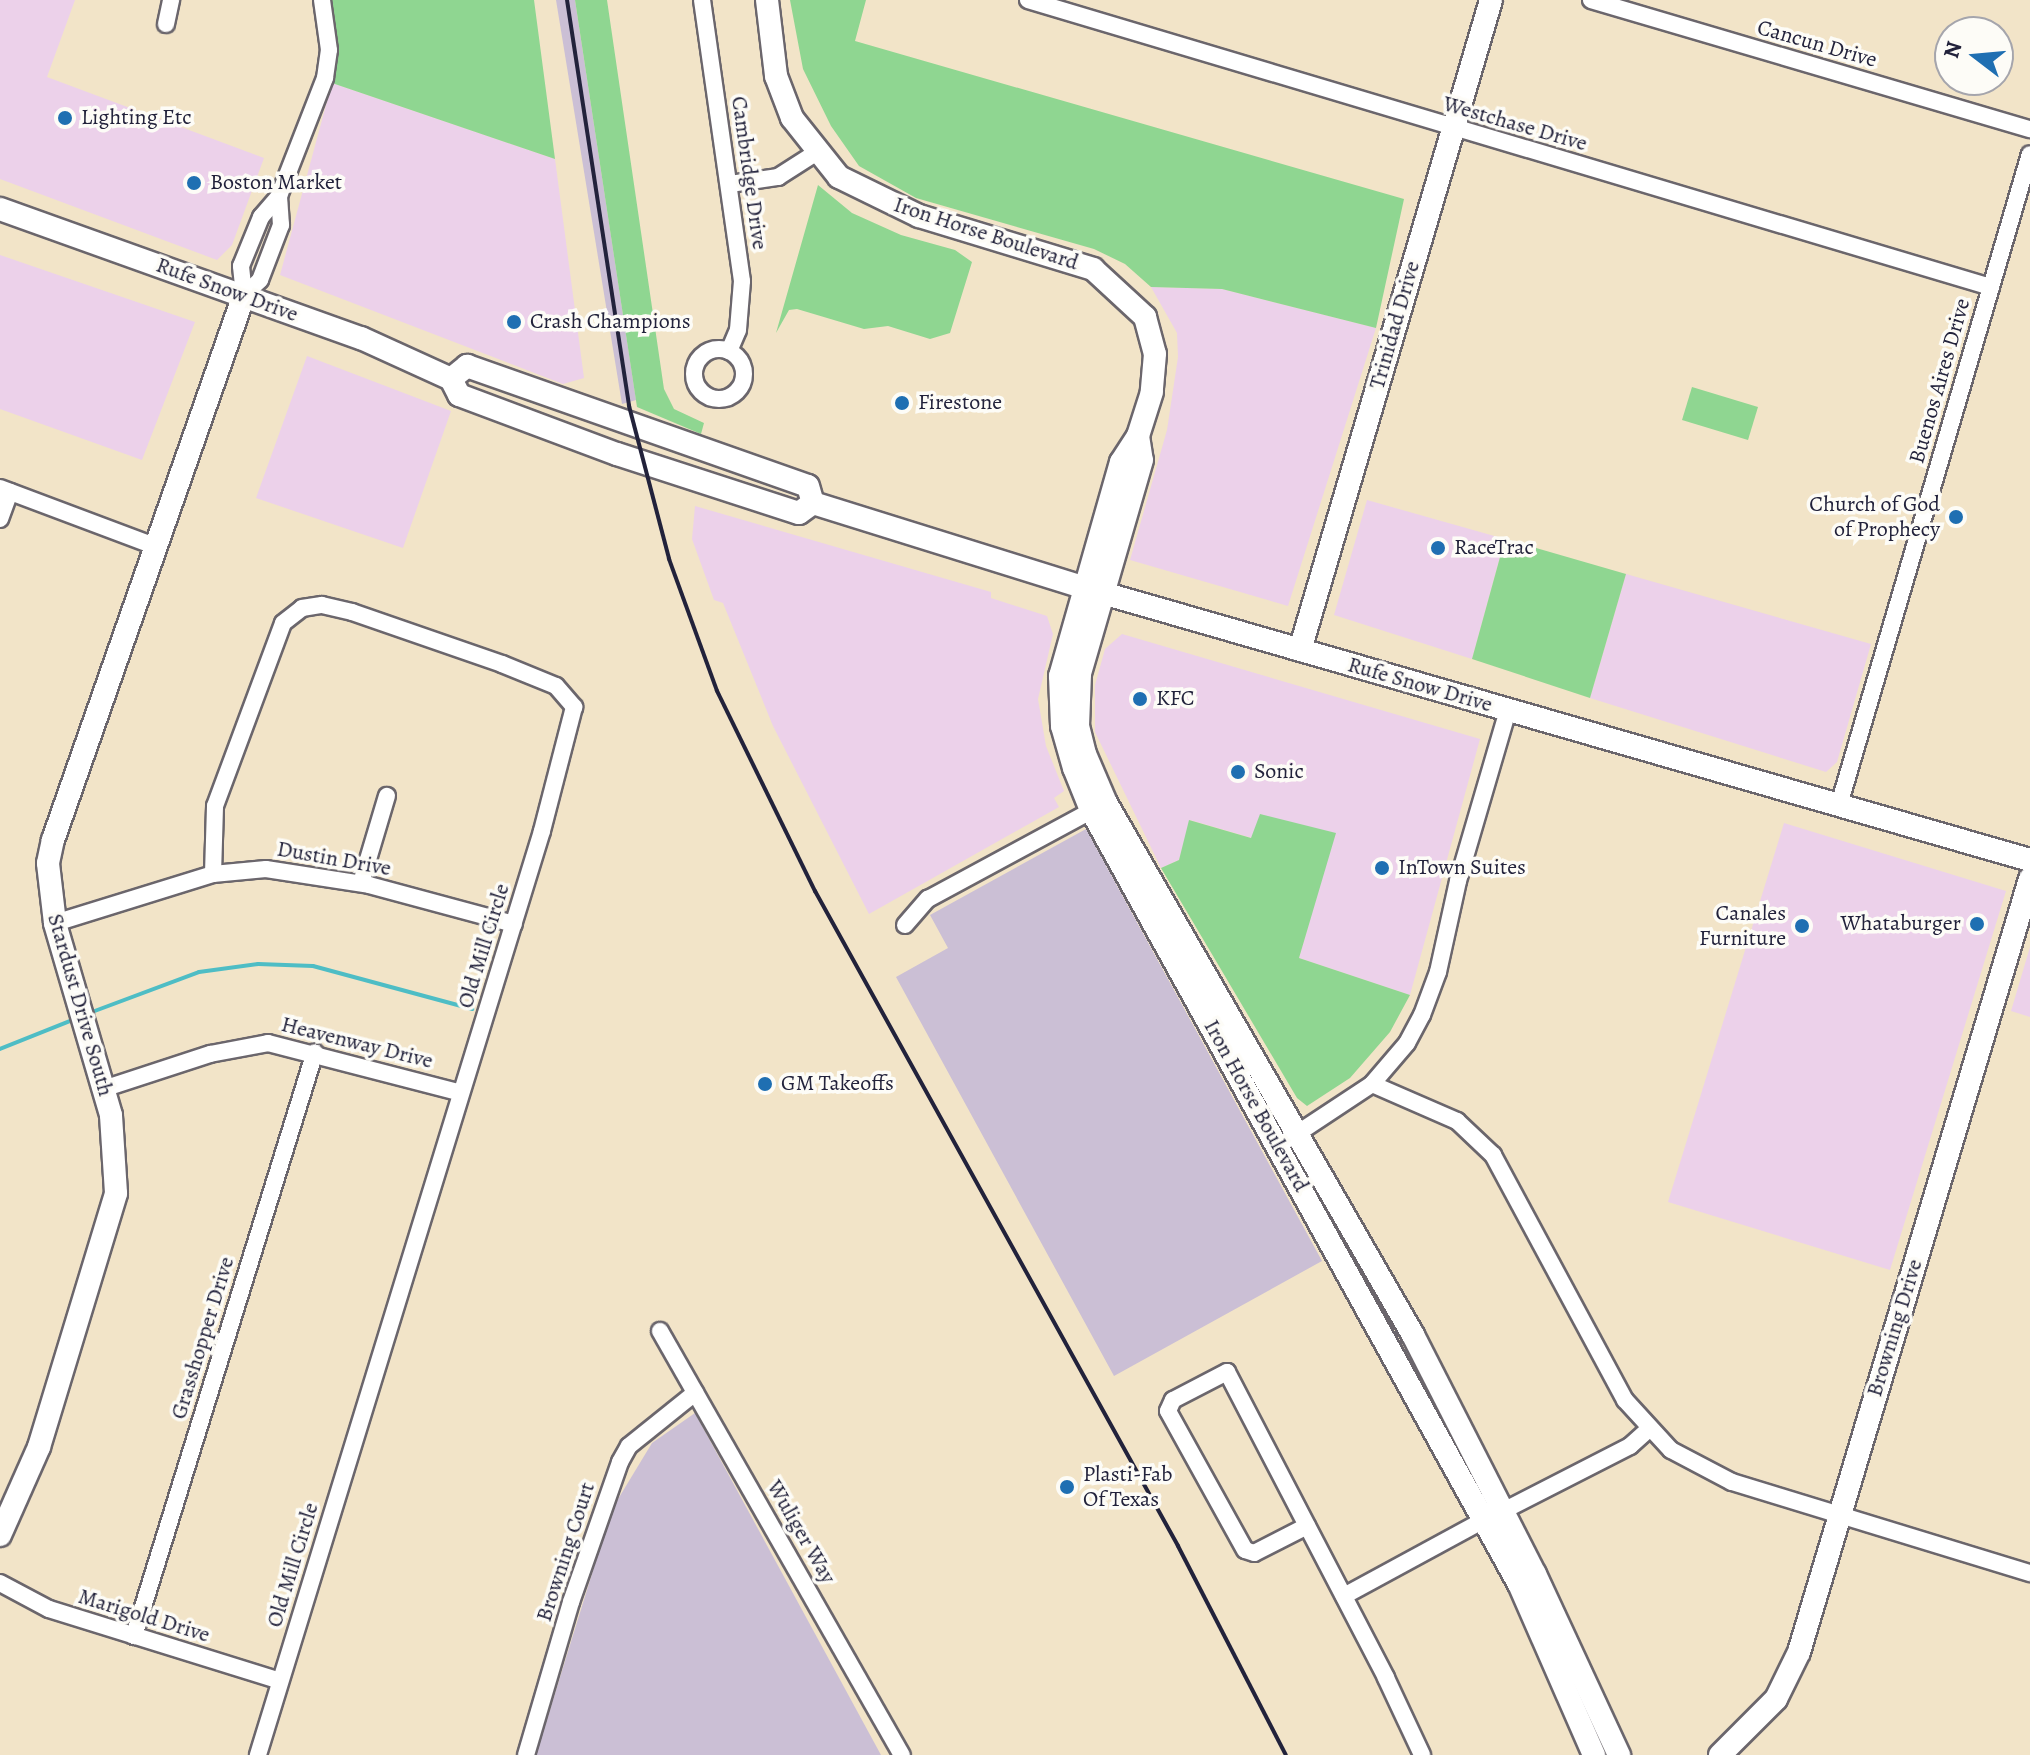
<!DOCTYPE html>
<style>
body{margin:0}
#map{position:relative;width:2030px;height:1755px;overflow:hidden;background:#f2e4c8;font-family:Alegreya,serif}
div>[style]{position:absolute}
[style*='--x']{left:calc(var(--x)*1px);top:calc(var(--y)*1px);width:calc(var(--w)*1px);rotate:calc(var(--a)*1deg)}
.built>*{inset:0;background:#ecd1ea}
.industrial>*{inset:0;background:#cbbfd5}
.green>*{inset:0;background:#8fd691}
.stream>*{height:4px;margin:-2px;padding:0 2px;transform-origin:2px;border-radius:2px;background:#4ebdc5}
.roads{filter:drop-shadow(2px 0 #6b666c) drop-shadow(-2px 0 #6b666c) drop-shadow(0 2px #6b666c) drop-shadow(0 -2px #6b666c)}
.street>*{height:16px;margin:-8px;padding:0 8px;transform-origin:8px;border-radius:8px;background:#fff}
.street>.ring{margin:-8px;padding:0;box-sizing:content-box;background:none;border:16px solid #fff;border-radius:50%}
.secondary>*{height:22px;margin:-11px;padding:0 11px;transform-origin:11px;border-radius:11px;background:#fff}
.rail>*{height:4px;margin:-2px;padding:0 2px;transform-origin:2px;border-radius:2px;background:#22223b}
.dots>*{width:22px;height:22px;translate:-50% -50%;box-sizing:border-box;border:4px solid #fdfcf7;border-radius:50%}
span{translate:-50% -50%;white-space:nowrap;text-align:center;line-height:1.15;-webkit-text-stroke:7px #fdfcf7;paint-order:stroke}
.street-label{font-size:22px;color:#22223b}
.poi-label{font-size:22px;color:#22223b}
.left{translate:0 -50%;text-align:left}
.right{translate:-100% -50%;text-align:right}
.north{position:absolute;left:1934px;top:16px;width:80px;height:80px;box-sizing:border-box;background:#fdfcf7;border:2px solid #a5a5ac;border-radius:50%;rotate:286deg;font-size:22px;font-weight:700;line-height:32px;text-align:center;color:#22223b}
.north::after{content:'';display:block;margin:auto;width:28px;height:36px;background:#1f6fb2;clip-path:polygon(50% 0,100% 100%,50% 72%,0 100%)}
</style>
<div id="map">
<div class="built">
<i style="clip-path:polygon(0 0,75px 0,47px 77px,264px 158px,232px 245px,217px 260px,0 179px)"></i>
<i style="clip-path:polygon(332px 83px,555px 159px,584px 378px,563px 384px,280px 275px)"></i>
<i style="clip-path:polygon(0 255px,195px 322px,142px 460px,0 409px)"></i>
<i style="clip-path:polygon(1151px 287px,1222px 289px,1376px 328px,1288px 606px,1130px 560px,1167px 430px,1178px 357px,1177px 333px)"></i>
<i style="clip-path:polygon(307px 356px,451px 411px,403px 548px,256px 498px)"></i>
<i style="clip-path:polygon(1367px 500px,1505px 539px,1472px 659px,1334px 615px)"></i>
<i style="clip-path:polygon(695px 506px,991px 592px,991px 598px,1047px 616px,1053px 634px,1038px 699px,1046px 746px,1064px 791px,1054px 798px,1059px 807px,869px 914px,773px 726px,723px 603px,714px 600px,692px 539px)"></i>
<i style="clip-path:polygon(1626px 574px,1871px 644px,1837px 762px,1826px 772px,1590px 698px)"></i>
<i style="clip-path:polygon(1122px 634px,1480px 739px,1410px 995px,1299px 958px,1335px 833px,1252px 838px,1190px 820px,1179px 860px,1161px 868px,1095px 732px,1095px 685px,1105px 649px)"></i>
<i style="clip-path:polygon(1784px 823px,2006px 891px,1890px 1270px,1668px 1202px)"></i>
<i style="clip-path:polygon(2030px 947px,2030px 1017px,2011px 1011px)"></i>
</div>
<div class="industrial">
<i style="clip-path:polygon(556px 0,575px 0,636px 400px,622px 404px)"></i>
<i style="clip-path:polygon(1086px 829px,1322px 1261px,1114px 1376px,896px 977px,948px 948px,930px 915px)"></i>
<i style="clip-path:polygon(695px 1413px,881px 1755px,536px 1755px,612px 1509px,652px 1443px)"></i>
</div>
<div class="green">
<i style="clip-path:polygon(331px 0,534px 0,555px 159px,332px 83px,338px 47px)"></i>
<i style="clip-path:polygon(575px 0,607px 0,664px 389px,674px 409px,704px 423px,701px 434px,637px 407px)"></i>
<i style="clip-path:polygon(790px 0,866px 0,855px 41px,1404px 199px,1376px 328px,1222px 289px,1151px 287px,1125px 264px,1094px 249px,916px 198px,859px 166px,831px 126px,803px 69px)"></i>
<i style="clip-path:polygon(818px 185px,852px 213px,901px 235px,955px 250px,972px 262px,950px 333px,930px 339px,888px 326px,864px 329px,797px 309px,789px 310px,776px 333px)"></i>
<i style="clip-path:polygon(1692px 387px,1758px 407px,1748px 440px,1682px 420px)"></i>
<i style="clip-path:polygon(1505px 539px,1626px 574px,1590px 698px,1472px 659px)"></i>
<i style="clip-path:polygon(1260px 814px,1336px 833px,1299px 958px,1410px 995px,1390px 1032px,1350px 1078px,1307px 1106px,1297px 1098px,1161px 868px,1179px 860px,1189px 820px,1251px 838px)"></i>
</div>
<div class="stream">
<i style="--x:92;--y:1012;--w:114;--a:-20.5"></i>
<i style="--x:199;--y:972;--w:60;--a:-7.7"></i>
<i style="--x:258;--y:964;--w:55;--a:2.1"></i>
<i style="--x:313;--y:966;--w:165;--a:15.1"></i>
<i style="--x:0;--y:1049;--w:75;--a:-21.8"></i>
</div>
<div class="roads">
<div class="street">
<i style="--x:702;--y:0;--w:284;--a:81.9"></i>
<i style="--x:742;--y:281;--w:49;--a:94.7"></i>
<i style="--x:738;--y:330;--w:23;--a:113"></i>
<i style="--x:1028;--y:0;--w:1005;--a:16.6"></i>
<i style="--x:1591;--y:0;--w:458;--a:16.4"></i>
<i style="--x:166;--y:24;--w:25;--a:-78"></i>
<i style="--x:730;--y:184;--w:49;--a:-8.3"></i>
<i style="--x:778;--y:177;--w:46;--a:-32.7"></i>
<i style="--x:244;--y:295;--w:29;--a:-96"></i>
<i style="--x:241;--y:266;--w:53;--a:-67.8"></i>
<i style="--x:261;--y:217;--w:28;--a:-49"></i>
<i style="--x:279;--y:196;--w:127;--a:-68.7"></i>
<i style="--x:325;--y:78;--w:28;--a:-82"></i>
<i style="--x:329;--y:50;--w:50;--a:-98"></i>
<i style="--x:244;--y:295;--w:22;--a:-43"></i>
<i style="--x:260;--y:280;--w:59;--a:-69.1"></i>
<i style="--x:281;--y:225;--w:29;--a:-94"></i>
<i class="ring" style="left:694px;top:349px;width:34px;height:34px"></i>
<i style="--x:0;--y:488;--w:165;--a:20.6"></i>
<i style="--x:0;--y:519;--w:29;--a:-70"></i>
<i style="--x:1839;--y:805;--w:678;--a:-73.65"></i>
<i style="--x:213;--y:874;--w:68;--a:-88.3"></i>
<i style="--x:215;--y:806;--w:195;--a:-69.6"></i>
<i style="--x:283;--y:623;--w:24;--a:-38"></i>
<i style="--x:302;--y:608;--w:20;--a:-9"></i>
<i style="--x:322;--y:605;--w:31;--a:13"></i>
<i style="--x:352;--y:612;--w:159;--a:19.1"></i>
<i style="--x:502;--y:664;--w:58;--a:22.2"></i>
<i style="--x:556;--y:686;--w:28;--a:49"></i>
<i style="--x:574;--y:707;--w:128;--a:104.5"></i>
<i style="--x:542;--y:831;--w:967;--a:107.09"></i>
<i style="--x:361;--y:883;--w:91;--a:-73.4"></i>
<i style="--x:55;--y:923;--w:165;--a:-17.2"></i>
<i style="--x:213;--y:874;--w:53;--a:-5.4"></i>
<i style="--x:266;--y:869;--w:104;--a:8.8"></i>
<i style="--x:369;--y:885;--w:150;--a:15.1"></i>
<i style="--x:905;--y:925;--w:35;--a:-49"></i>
<i style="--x:928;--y:899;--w:193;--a:-28.4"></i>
<i style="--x:1372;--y:1084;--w:93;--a:23.5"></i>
<i style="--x:1457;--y:1121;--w:50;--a:43.4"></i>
<i style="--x:1493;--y:1155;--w:278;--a:61.7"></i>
<i style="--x:1625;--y:1400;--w:68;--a:47.4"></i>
<i style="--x:1671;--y:1450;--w:69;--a:27.7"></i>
<i style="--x:1732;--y:1482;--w:312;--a:17"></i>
<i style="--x:103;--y:1089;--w:113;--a:-18.1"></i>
<i style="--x:210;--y:1054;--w:59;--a:-10.7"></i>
<i style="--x:268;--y:1043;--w:199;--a:14.5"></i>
<i style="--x:1289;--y:1139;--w:100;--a:-33.5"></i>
<i style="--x:1372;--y:1084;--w:54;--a:-49.5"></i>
<i style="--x:1407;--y:1043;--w:32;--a:-62"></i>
<i style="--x:1422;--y:1015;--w:46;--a:-69.6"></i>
<i style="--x:1438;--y:972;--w:93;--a:-77.6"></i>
<i style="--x:1458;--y:881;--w:178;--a:-73.7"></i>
<i style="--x:660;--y:1331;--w:488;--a:60.3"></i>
<i style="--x:1503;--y:1511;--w:143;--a:-27.1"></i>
<i style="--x:1630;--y:1446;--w:24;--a:-42"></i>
<i style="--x:1307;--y:1526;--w:59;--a:153"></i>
<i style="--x:1254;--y:1553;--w:9;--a:-162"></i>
<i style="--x:1245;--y:1550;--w:159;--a:-119"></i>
<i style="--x:1168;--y:1411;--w:12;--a:-66"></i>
<i style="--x:1173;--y:1400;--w:61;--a:-27.4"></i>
<i style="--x:1227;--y:1372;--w:345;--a:62.5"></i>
<i style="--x:1386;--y:1678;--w:85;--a:64.9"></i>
<i style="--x:0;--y:1583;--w:55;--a:28"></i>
<i style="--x:49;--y:1609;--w:242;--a:17.3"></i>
<i style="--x:1344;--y:1596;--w:159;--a:-28.5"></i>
<i style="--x:134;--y:1636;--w:611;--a:-72.78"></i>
<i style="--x:526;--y:1755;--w:159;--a:-73.6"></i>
<i style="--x:571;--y:1602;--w:148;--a:-70.7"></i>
<i style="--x:620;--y:1462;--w:18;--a:-61"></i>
<i style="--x:629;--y:1446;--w:85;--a:-38.8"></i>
</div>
<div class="secondary">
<i style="--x:767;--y:0;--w:77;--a:83.2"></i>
<i style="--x:776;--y:76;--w:45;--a:69.1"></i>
<i style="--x:792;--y:118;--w:75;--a:51.5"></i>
<i style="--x:839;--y:177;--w:89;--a:26"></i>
<i style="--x:919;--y:216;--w:182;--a:16.9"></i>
<i style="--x:1093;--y:269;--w:71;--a:42.7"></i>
<i style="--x:1145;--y:317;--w:38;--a:75"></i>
<i style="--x:1155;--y:354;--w:38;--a:95"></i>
<i style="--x:1152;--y:392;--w:46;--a:107.7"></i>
<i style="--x:1138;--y:436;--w:31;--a:123"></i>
<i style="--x:1121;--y:462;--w:223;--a:105.9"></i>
<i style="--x:1060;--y:676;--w:50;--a:87.7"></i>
<i style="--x:1062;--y:726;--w:44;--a:74.1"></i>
<i style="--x:1074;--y:768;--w:45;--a:68"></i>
<i style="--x:1091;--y:810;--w:884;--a:61.06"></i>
<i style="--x:1519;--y:1584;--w:187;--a:66.3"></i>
<i style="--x:0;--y:209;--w:383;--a:19.7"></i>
<i style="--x:361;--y:338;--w:99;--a:24.5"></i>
<i style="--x:451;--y:379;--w:18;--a:63"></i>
<i style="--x:459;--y:395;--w:169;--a:20.5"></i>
<i style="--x:617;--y:454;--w:191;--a:18"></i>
<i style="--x:799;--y:513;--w:17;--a:-36"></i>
<i style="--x:451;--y:379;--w:21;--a:-39"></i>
<i style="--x:467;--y:366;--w:361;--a:19.4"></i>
<i style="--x:808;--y:486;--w:18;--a:74"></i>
<i style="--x:1138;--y:436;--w:24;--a:81"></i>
<i style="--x:1142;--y:460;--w:223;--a:106.2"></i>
<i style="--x:1080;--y:674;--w:52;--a:92.2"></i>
<i style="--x:1078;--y:726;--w:29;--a:76"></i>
<i style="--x:1085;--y:754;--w:53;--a:66.8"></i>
<i style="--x:1106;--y:803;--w:614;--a:60.01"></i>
<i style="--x:1413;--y:1335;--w:268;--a:63"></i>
<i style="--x:1535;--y:1574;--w:200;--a:65.1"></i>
<i style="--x:813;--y:503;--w:282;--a:17.3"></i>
<i style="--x:1082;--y:587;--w:987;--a:16.07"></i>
<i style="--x:1300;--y:650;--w:677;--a:-73.62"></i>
<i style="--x:0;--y:1535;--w:96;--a:-66.1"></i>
<i style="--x:39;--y:1447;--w:265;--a:-73.1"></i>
<i style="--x:116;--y:1193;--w:78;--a:-93.7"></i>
<i style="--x:111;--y:1115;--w:200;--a:-106.3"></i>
<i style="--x:55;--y:923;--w:60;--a:-96.7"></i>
<i style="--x:48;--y:863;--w:24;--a:-78"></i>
<i style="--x:53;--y:840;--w:577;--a:-70.69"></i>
<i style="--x:1720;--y:1755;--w:79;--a:-45"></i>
<i style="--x:1776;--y:1699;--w:52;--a:-63.9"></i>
<i style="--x:1799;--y:1652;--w:807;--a:-73.36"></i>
</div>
</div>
<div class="rail">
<i style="--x:567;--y:0;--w:411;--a:81.3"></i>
<i style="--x:629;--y:406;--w:158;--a:75.3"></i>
<i style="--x:669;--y:559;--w:140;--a:70"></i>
<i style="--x:717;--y:691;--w:223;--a:63.9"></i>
<i style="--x:815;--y:891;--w:749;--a:61"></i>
<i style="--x:1178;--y:1546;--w:235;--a:62.7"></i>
</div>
<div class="dots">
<i style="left:65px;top:118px;background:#1f6fb2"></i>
<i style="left:194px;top:183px;background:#1f6fb2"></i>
<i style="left:514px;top:322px;background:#1f6fb2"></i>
<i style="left:902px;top:403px;background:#1f6fb2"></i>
<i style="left:1956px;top:517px;background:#1f6fb2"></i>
<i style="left:1438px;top:548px;background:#1f6fb2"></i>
<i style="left:1140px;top:699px;background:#1f6fb2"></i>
<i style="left:1238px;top:772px;background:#1f6fb2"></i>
<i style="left:1382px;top:868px;background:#1f6fb2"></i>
<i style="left:1977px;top:924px;background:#1f6fb2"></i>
<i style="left:1802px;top:926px;background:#1f6fb2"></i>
<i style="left:765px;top:1084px;background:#1f6fb2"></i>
<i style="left:1067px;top:1487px;background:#1f6fb2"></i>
</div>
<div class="street-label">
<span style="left:1817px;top:44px;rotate:16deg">Cancun Drive</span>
<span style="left:1515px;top:124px;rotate:16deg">Westchase Drive</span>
<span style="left:749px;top:173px;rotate:82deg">Cambridge Drive</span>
<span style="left:986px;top:234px;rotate:18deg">Iron Horse Boulevard</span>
<span style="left:227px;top:290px;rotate:20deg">Rufe Snow Drive</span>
<span style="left:1395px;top:325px;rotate:-74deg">Trinidad Drive</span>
<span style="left:1940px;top:381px;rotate:-74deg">Buenos Aires Drive</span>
<span style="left:1420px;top:685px;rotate:16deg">Rufe Snow Drive</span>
<span style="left:334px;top:859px;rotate:10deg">Dustin Drive</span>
<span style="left:484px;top:946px;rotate:-73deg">Old Mill Circle</span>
<span style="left:80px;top:1005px;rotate:74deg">Stardust Drive South</span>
<span style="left:357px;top:1043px;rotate:14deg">Heavenway Drive</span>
<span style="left:1256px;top:1106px;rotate:61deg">Iron Horse Boulevard</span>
<span style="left:1895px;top:1328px;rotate:-73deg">Browning Drive</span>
<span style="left:203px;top:1338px;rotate:-73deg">Grasshopper Drive</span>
<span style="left:801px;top:1532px;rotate:60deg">Wuliger Way</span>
<span style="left:566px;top:1552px;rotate:-72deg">Browning Court</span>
<span style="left:293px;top:1565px;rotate:-73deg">Old Mill Circle</span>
<span style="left:144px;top:1616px;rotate:17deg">Marigold Drive</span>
</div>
<div class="poi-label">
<span class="left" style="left:81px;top:118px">Lighting Etc</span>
<span class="left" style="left:210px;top:183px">Boston Market</span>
<span class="left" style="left:530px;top:322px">Crash Champions</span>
<span class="left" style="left:918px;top:403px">Firestone</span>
<span class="right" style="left:1940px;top:517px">Church of God<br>of Prophecy</span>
<span class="left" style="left:1454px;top:548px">RaceTrac</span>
<span class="left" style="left:1156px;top:699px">KFC</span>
<span class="left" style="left:1254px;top:772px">Sonic</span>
<span class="left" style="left:1398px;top:868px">InTown Suites</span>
<span class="right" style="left:1786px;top:926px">Canales<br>Furniture</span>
<span class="right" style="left:1961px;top:924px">Whataburger</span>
<span class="left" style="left:781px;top:1084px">GM Takeoffs</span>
<span class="left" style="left:1083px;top:1487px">Plasti-Fab<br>Of Texas</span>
</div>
<div class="north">N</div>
</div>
